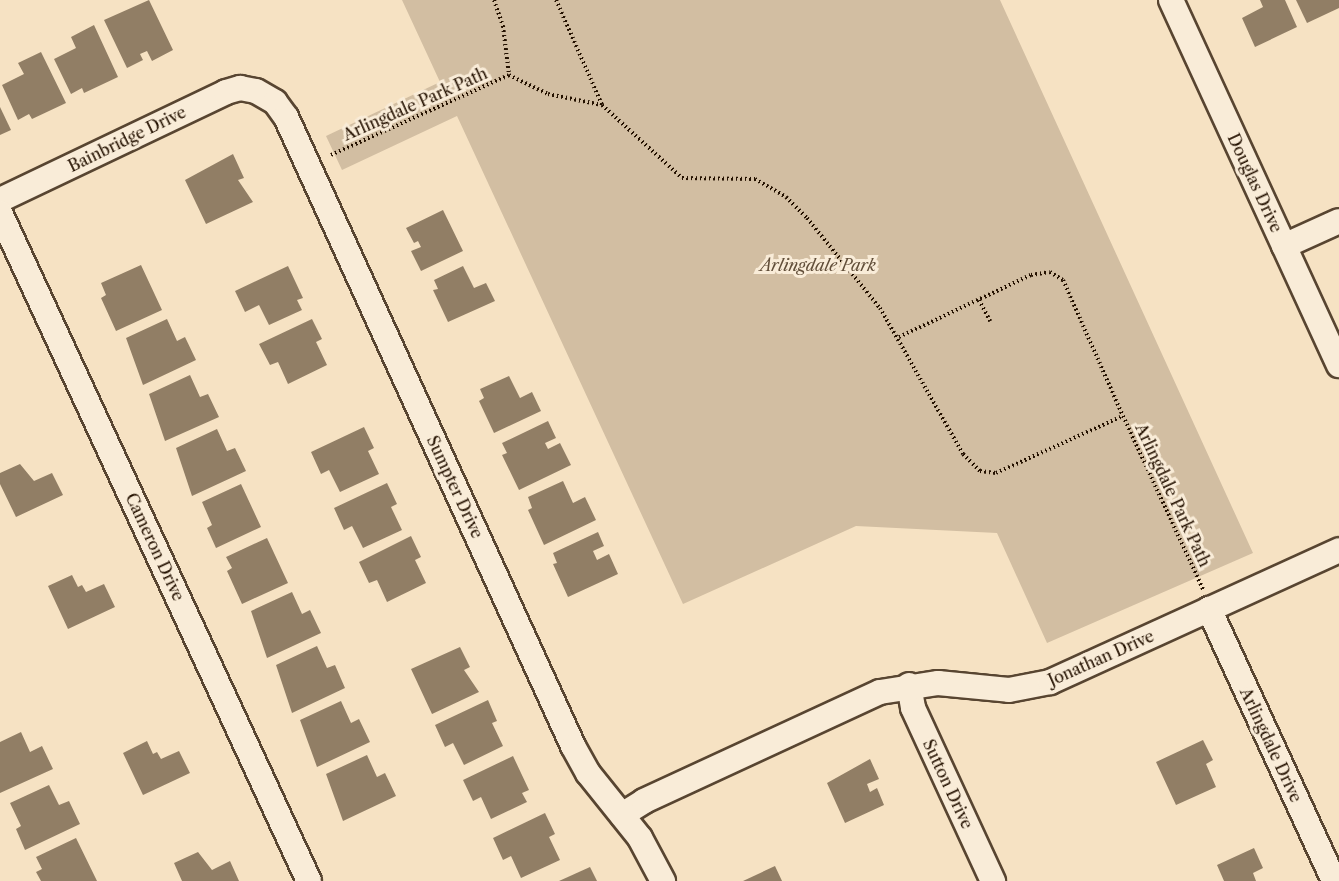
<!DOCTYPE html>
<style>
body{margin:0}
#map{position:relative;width:1339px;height:881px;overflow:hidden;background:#f6e2c3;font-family:"Libre Caslon Text",serif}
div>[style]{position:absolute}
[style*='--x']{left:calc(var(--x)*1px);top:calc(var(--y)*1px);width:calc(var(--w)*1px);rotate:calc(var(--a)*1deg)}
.green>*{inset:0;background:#d2bea2}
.building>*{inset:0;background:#917e65}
.path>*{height:4px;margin-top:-2px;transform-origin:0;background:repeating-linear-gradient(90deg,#241100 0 1.5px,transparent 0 4.5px)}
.roads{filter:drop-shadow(2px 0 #584531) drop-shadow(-2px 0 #584531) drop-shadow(0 2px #584531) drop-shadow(0 -2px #584531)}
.street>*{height:24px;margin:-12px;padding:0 12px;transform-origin:12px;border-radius:12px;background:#f9ecd8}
span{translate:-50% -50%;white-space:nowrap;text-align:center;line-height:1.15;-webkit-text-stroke:6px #f9ecd8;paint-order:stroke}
.street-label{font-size:16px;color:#241100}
.park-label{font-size:16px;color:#614e39;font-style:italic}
</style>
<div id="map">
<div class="green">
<i style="clip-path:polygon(402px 0,1000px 0,1253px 553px,1047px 643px,997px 533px,856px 526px,683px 604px,457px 116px,342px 170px,326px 136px,440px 82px)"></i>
</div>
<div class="building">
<i style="clip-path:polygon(149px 0,173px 50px,152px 61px,147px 51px,140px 54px,143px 60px,127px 68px,104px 20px)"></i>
<i style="clip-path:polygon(1260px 0,1285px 0,1297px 27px,1255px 47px,1242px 18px,1263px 7px)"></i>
<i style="clip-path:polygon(1296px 0,1339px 0,1339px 8px,1307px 23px)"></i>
<i style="clip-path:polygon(94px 25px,118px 77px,84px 93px,82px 88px,71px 94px,54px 59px,76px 48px,71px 37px)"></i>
<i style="clip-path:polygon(41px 52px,66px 103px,32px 119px,29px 114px,18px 120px,2px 85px,24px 74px,18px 63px)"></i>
<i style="clip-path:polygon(0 107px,11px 130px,0 135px)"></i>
<i style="clip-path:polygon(233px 154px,244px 178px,238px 180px,253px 202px,206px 224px,185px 180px)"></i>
<i style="clip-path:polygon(443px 210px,463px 251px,421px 271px,411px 251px,421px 247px,418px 241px,414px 243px,406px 228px)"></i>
<i style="clip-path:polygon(141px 265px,162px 310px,116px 331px,101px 298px,106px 295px,101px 283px)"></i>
<i style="clip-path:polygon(288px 266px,303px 298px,297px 300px,302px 310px,269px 325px,259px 305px,245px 312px,235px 291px)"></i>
<i style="clip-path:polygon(463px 266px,474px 288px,486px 283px,495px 301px,448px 322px,433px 290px,438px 289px,434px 280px)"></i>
<i style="clip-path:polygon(167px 319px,177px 341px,185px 337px,196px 360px,143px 385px,126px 338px)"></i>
<i style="clip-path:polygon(312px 319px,322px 339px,316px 342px,327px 365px,288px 384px,278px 362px,270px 365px,259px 344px)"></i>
<i style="clip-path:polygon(190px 375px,200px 397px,208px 394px,219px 417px,165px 441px,149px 394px)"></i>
<i style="clip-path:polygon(509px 376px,520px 398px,532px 392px,541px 411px,494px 433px,479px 401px,484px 398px,480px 389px)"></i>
<i style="clip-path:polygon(548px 421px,556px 438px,545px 443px,548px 449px,560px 443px,571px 465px,519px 490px,502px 455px,507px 453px,502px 443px)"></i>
<i style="clip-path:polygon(364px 427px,374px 448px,368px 451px,379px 474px,340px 492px,329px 470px,321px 474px,311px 452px)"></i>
<i style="clip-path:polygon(217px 429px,227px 451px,235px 448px,246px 471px,192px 496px,176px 448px)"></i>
<i style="clip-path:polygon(20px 464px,34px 481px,52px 473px,63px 495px,16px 517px,0 484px,0 473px)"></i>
<i style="clip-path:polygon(563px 481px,573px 503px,585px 497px,596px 520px,544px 545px,528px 510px,532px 508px,528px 497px)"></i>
<i style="clip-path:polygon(387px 483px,397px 504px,391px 507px,402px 530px,363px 548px,352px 526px,344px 530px,334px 508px)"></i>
<i style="clip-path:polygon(241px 484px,261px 527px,216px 548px,207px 528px,212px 525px,202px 502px)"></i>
<i style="clip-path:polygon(598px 532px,604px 546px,593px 551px,597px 560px,609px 554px,618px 574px,568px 597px,553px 564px,557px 563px,553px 553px)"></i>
<i style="clip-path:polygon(411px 536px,421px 557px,415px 560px,426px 583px,387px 602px,377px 580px,369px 583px,359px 562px)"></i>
<i style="clip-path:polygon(267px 538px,288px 583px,242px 604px,227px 571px,232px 568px,226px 557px)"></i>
<i style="clip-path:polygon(72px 575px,78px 587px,82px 585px,86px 592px,104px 584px,115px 607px,68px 629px,48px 586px)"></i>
<i style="clip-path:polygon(292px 592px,302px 614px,310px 610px,321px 633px,267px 658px,251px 611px)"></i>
<i style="clip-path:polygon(317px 646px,327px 668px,335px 665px,345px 688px,292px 713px,276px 665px)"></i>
<i style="clip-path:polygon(460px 647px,470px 667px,464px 670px,479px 692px,432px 714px,411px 669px)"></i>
<i style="clip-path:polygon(488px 700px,497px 721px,492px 723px,503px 746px,464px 765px,453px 743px,445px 747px,435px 725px)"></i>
<i style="clip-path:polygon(341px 701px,351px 723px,359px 719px,370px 742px,317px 767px,300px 720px)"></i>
<i style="clip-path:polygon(21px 732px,30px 752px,42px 746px,53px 769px,0 793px,0 742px)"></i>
<i style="clip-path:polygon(1203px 740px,1213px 760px,1206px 764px,1216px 787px,1176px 805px,1156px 762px)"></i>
<i style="clip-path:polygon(147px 741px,153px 754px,157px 752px,161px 759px,179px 751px,190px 773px,143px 795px,123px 753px)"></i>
<i style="clip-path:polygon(367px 755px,377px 777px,385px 773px,396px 796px,343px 821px,326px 774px)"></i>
<i style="clip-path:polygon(513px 756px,529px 790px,522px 793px,527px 802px,491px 819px,481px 797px,473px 801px,463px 780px)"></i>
<i style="clip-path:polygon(870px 759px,879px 779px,867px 784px,870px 792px,877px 788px,884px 805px,845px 823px,827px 783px)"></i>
<i style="clip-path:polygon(49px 785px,59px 805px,69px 801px,80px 824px,25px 850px,16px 829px,21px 826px,10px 803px)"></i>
<i style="clip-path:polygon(545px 813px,555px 834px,549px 837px,560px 860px,521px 878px,511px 856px,503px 860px,493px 838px)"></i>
<i style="clip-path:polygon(76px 838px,97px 881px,41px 881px,36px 872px,42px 869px,36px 857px)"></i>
<i style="clip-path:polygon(1254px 848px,1263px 868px,1253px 873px,1256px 881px,1224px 881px,1217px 865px)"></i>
<i style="clip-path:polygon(198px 852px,212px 870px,230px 861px,239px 881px,182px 881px,174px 863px)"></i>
<i style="clip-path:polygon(775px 866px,782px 881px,743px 881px)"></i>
<i style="clip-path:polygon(590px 867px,597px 881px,559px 881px)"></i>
</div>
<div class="path">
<i style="--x:494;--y:0;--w:28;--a:71"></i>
<i style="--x:503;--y:26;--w:49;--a:83"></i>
<i style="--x:556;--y:0;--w:115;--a:66.3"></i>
<i style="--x:331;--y:155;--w:195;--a:-24.2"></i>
<i style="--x:509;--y:75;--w:43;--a:26"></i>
<i style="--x:548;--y:94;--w:55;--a:11.5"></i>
<i style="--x:602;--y:105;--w:108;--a:42.4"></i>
<i style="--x:682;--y:178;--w:73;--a:0.8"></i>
<i style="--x:755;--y:179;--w:36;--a:30"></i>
<i style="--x:786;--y:197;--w:30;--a:45"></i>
<i style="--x:807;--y:218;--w:116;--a:51"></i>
<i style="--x:880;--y:308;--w:168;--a:60.4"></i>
<i style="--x:963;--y:454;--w:24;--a:45"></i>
<i style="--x:980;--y:471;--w:16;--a:7"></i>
<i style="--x:996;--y:473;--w:139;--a:-24.2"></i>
<i style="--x:1123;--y:416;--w:191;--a:65.2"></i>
<i style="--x:979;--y:300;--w:24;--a:62"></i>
<i style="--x:899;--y:337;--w:146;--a:-25.2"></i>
<i style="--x:1031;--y:275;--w:19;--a:-9"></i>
<i style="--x:1050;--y:272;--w:15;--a:32"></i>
<i style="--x:1063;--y:280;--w:149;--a:66.2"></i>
</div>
<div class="roads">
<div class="street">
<i style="--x:1171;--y:0;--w:402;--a:65.3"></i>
<i style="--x:0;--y:200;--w:250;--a:-25.5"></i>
<i style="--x:226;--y:92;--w:15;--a:-16"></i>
<i style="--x:240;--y:88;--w:16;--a:11"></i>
<i style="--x:256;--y:91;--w:22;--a:30"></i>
<i style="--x:275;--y:102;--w:19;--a:54"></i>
<i style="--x:286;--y:117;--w:691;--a:65.47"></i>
<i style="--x:573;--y:746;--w:31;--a:61"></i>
<i style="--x:588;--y:773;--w:83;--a:51.3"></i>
<i style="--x:640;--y:838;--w:49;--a:61.9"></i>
<i style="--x:0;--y:213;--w:736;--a:65.18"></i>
<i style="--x:1284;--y:246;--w:60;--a:-24.4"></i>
<i style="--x:1209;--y:609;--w:299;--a:65.3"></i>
<i style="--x:909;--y:685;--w:23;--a:80"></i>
<i style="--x:913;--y:708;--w:191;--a:65.2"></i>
<i style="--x:622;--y:815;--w:26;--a:-32"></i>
<i style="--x:644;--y:801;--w:260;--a:-24.8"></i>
<i style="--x:880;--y:692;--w:59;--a:-8.8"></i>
<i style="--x:938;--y:683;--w:71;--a:5.6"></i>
<i style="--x:1009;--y:690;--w:42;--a:-11"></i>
<i style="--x:1050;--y:682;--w:318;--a:-24.5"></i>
</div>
</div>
<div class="street-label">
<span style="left:415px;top:104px;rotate:-24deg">Arlingdale Park Path</span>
<span style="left:127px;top:139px;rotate:-26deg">Bainbridge Drive</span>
<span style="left:1255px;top:183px;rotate:65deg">Douglas Drive</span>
<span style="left:455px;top:487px;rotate:65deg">Sumpter Drive</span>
<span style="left:1173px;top:495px;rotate:65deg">Arlingdale Park Path</span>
<span style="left:155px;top:547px;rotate:65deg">Cameron Drive</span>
<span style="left:1101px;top:658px;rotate:-24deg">Jonathan Drive</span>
<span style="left:1271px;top:745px;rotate:65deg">Arlingdale Drive</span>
<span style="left:948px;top:784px;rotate:65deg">Sutton Drive</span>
</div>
<div class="park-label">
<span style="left:818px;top:265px">Arlingdale Park</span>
</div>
</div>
